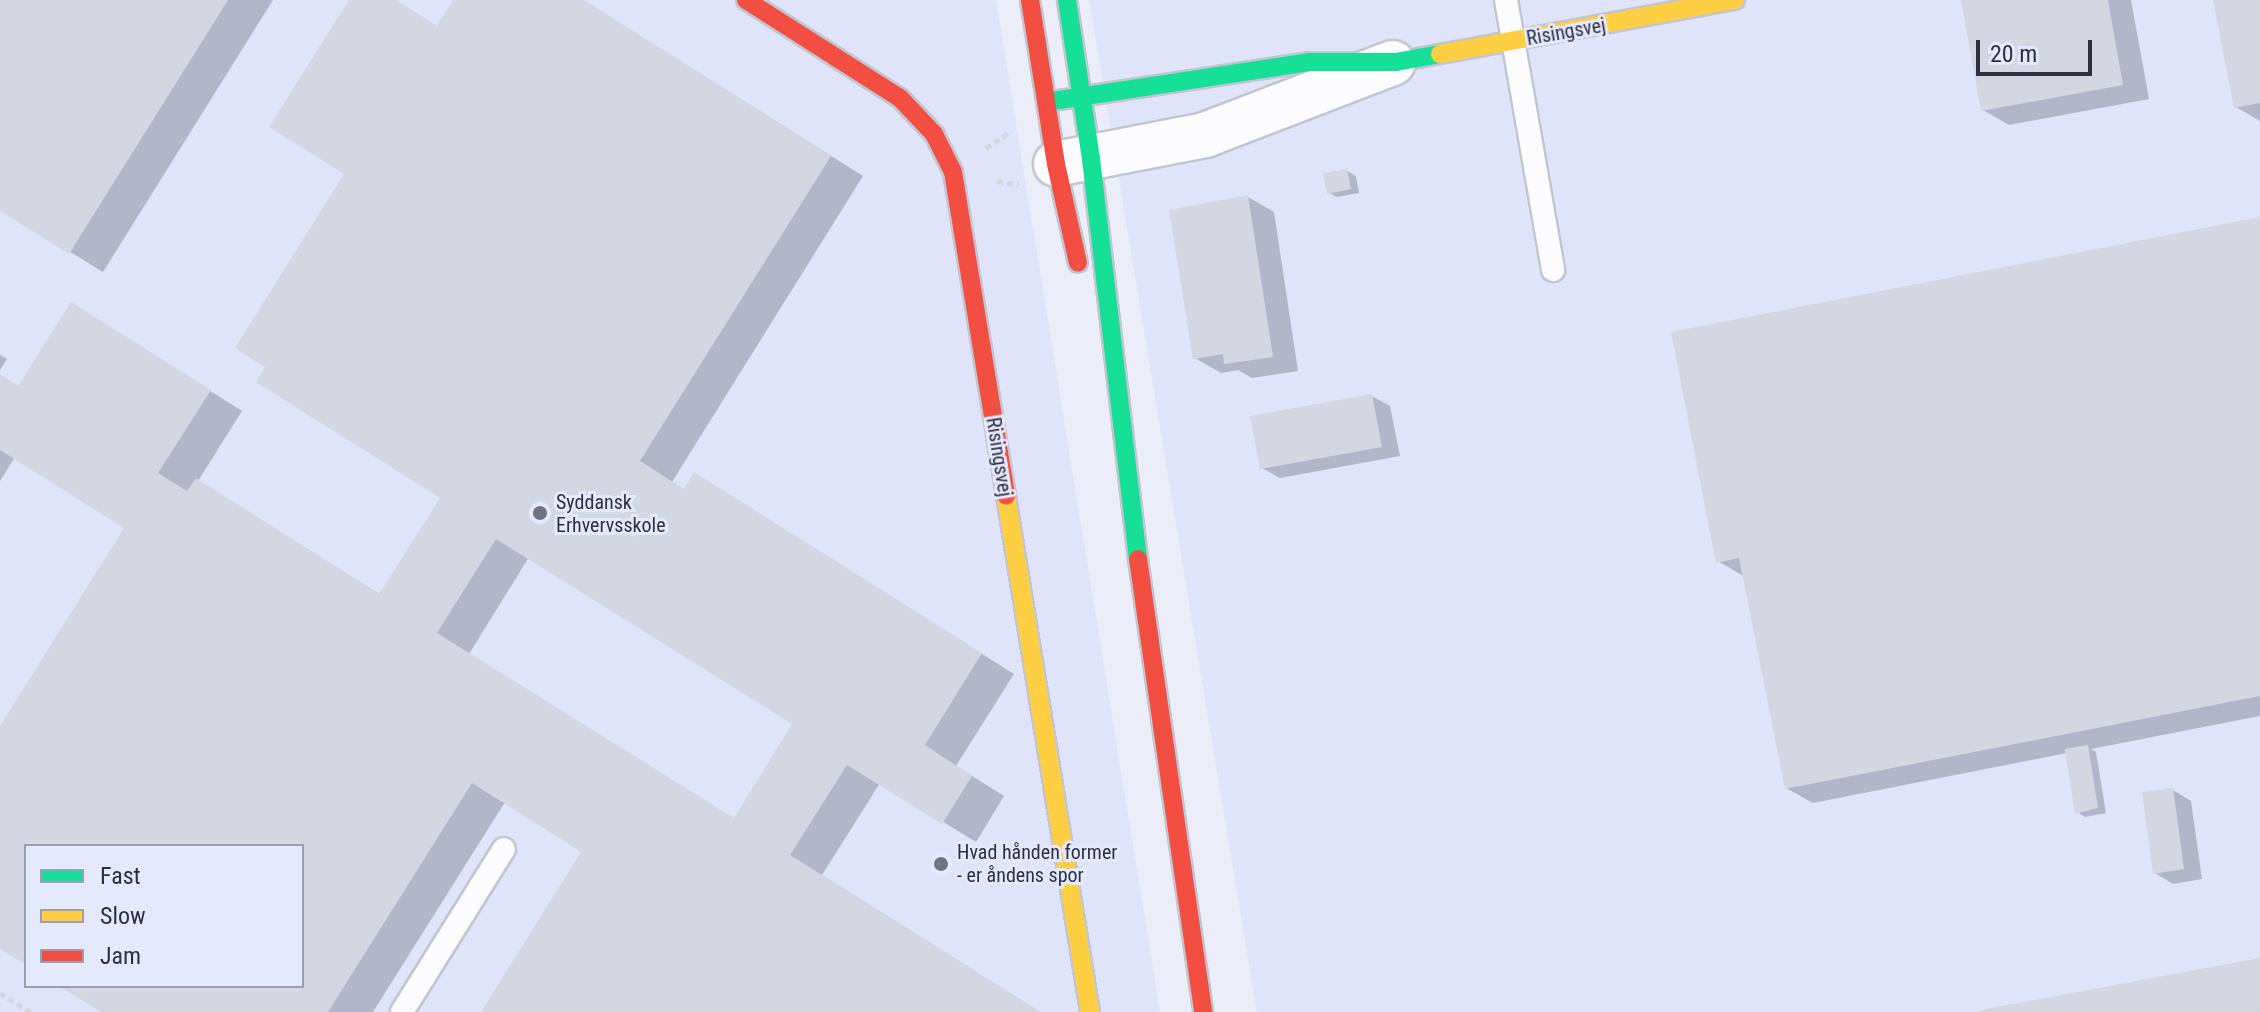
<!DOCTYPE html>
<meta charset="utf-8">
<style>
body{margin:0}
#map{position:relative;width:2260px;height:1012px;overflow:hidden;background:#ebedf8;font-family:"Roboto Condensed",sans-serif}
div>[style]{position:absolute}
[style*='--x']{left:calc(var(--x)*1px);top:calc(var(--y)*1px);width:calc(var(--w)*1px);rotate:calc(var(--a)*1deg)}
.built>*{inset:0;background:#dfe4fb}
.shadow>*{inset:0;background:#0003}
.building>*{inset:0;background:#d4d6e1}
.path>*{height:5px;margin-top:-2.5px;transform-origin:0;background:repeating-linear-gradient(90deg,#d6d6d9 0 6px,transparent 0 10px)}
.roads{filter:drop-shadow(2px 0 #c3c5d0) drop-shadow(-2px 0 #c3c5d0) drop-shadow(0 2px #c3c5d0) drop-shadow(0 -2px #c3c5d0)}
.lane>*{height:22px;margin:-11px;padding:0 11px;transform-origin:11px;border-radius:11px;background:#fcfcfe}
.street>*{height:44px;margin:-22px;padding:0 22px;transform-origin:22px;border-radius:22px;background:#fcfcfe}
.fast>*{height:18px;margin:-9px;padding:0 9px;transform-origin:9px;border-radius:9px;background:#16e098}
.slow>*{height:18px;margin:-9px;padding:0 9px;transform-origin:9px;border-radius:9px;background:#ffcf43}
.jam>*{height:18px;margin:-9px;padding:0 9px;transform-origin:9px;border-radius:9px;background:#f24e42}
.dots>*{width:22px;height:22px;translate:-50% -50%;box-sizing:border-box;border:4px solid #e5e9fe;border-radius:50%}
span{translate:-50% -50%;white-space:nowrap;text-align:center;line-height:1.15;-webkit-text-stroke:6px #e5e9fe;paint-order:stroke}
.street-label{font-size:20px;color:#2e303e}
.poi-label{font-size:20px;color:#2e303e}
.left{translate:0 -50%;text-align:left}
.legend{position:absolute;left:24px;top:844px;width:280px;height:144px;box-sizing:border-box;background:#e5e9fe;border:2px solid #9c9fb1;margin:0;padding:10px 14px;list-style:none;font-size:24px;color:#2e303e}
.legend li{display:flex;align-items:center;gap:16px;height:40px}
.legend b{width:40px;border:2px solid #9c9fb1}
.scale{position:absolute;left:1976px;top:40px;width:116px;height:36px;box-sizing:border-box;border:4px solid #2e303e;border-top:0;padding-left:10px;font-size:24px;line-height:28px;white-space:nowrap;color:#2e303e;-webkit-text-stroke:6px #e5e9fe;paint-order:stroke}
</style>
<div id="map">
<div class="built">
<i style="clip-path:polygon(evenodd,0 0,996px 0,1160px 1012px,0 1012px,0 0,26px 846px,302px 846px,302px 986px,26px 986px,26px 846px)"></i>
<i style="clip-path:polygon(1089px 0,2260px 0,2260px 1012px,1257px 1012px)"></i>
</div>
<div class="shadow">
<i style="clip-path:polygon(0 0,273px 0,103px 272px,0 209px)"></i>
<i style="clip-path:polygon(evenodd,351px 0,395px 0,438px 27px,456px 0,583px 0,863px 176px,672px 482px,685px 490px,695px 474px,1014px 674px,956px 766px,1004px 796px,976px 842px,880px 783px,822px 875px,1040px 1012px,484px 1012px,584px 852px,505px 802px,373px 1012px,104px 1012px,63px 986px,302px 986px,302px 846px,26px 846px,26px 963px,0 946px,0 729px,127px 528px,15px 457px,0 481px,0 375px,20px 387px,104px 324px,242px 411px,198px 481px,381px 595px,443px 497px,347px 173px,351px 0,529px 557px,795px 723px,735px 820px,469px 654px,529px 557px)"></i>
<i style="clip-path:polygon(1963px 0,2131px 0,2149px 99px,2009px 125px,1983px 110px)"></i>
<i style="clip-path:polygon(2215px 0,2260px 0,2260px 121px,2236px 107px)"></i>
<i style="clip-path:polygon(1347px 171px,1356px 176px,1359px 193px,1337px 197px,1328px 192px)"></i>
<i style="clip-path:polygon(1248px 197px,1274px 212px,1298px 371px,1252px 378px,1238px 370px,1221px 373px,1195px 358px)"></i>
<i style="clip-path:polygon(2260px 219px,2260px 716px,2091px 749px,2096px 752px,2106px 813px,2085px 817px,2077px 812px,2067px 753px,1813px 803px,1786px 788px,1745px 577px,1718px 561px)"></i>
<i style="clip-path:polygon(0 355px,7px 359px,0 370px)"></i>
<i style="clip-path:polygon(1372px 396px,1390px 406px,1400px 456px,1280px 478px,1262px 468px)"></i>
<i style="clip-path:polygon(2173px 790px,2191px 801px,2202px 879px,2173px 884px,2155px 873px)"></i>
</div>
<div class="building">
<i style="clip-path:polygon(0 0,228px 0,69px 254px,0 211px)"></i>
<i style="clip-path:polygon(evenodd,349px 0,395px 0,437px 26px,453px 0,584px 0,831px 156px,640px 461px,684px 489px,694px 472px,982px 653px,925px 745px,972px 776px,942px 824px,847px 765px,790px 855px,1040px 1012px,481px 1012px,581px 852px,472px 783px,328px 1012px,101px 1012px,59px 986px,302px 986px,302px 846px,26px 846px,26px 965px,0 949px,0 726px,124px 528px,0 450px,0 374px,18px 386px,71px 302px,211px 390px,158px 473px,187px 491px,196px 478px,379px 594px,440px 498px,256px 382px,265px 367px,235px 348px,344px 174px,269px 127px,349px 0,496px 539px,792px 724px,734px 818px,437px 633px,496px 539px)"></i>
<i style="clip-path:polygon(1961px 0,2108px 0,2123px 85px,1981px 111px)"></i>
<i style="clip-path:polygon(2213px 0,2260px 0,2260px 103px,2234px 108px)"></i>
<i style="clip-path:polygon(1347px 169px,1351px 189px,1327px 194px,1323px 173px)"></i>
<i style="clip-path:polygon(1248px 195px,1273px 357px,1224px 364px,1223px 354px,1193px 359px,1169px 210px)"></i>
<i style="clip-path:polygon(2260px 217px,2260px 696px,1785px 789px,1739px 558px,1716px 563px,1671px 332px)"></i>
<i style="clip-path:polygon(1372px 394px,1382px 447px,1260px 469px,1250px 416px)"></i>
<i style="clip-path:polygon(2088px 745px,2098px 808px,2075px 814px,2065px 749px)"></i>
<i style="clip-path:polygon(2173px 788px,2184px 869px,2153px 874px,2142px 792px)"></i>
<i style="clip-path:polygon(2260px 958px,2260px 1012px,1981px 1012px,1981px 1010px)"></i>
</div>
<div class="path">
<i style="--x:986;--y:148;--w:30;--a:-34"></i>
<i style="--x:997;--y:181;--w:22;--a:10"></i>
<i style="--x:0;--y:993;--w:36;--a:32"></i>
</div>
<div class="roads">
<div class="lane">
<i style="--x:1506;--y:0;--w:274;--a:80.1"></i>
<i style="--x:402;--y:1012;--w:192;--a:-58"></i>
</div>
<div class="street">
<i style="--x:1056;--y:164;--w:152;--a:-11"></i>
<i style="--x:1205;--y:135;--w:201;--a:-21"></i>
</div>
<div class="fast">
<i style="--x:1067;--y:0;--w:161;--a:81.4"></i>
<i style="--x:1091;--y:159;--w:403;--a:83.3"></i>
<i style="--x:1046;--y:102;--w:266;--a:-8.6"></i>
<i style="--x:1309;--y:62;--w:87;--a:0"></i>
<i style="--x:1396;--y:62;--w:45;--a:-10.3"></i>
</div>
<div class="slow">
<i style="--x:1440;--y:54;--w:300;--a:-10.4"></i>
<i style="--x:1006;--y:496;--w:523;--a:80.75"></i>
</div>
<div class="jam">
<i style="--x:746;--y:0;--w:183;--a:32.5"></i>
<i style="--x:900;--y:98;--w:50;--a:46.6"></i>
<i style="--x:934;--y:134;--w:42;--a:63.4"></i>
<i style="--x:953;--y:172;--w:328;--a:80.7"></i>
<i style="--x:1030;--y:0;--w:166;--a:81"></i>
<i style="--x:1056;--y:164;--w:101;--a:77.5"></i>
<i style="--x:1138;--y:559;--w:458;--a:81.8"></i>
</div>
</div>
<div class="dots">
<i style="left:540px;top:513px;background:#70727f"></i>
<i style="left:941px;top:864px;background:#70727f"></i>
</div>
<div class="street-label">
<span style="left:1566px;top:32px;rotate:-10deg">Risingsvej</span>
<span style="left:999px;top:457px;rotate:81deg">Risingsvej</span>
</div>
<div class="poi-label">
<span class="left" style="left:556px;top:514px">Syddansk<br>Erhvervsskole</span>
<span class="left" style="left:957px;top:864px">Hvad hånden former<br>- er åndens spor</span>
</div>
<ul class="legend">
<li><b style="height:10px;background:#16e098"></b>Fast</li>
<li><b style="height:10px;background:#ffcf43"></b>Slow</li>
<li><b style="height:10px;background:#f24e42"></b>Jam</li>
</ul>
<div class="scale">20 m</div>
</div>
